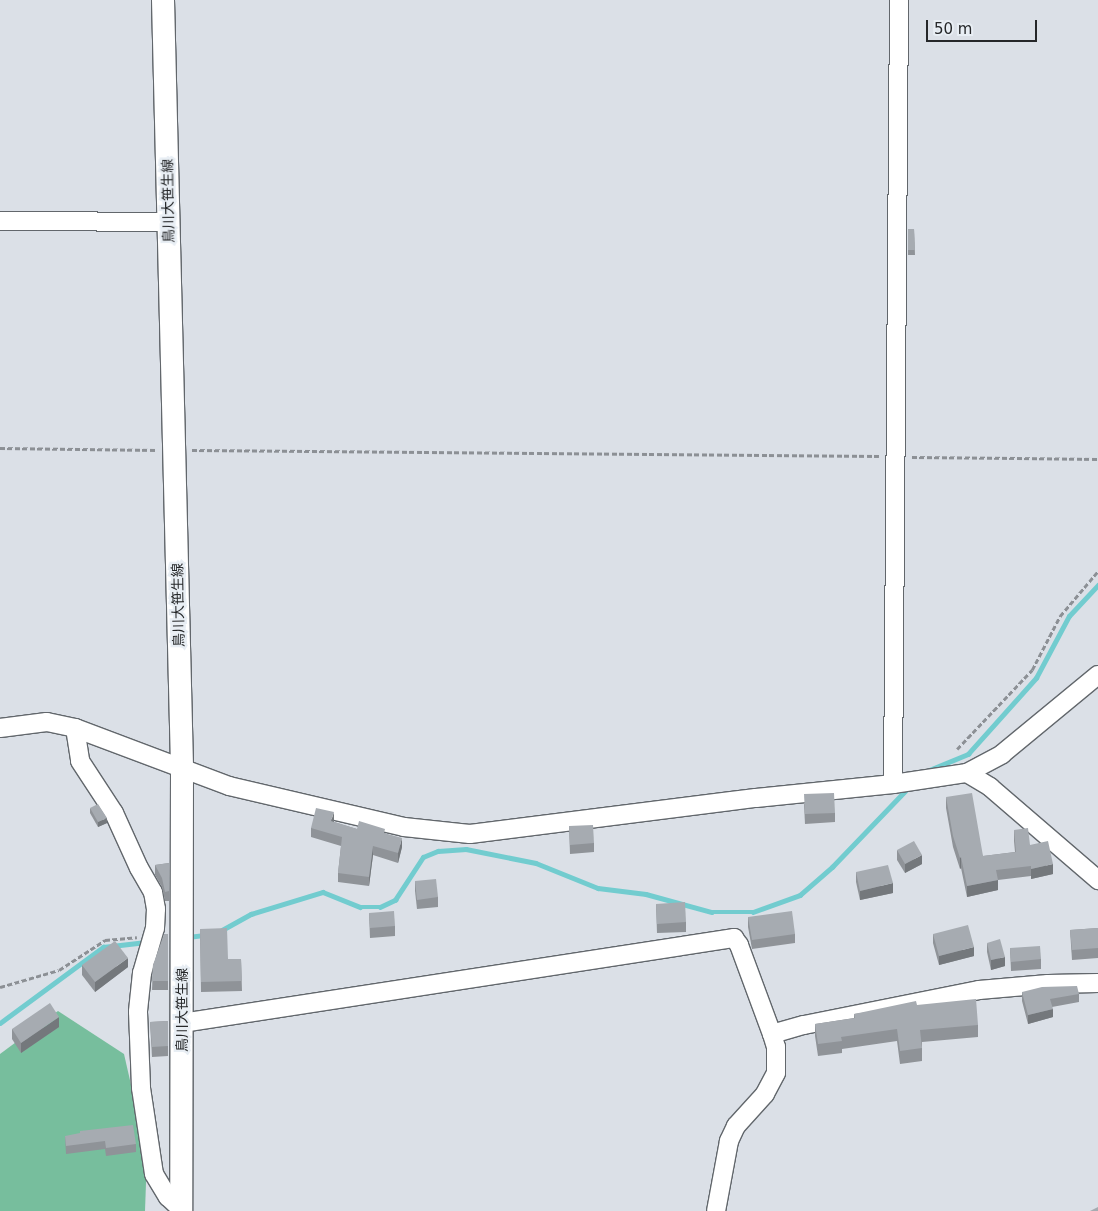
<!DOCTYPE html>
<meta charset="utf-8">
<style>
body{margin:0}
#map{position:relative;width:1098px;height:1211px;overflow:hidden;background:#dbe0e7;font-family:"DejaVu Sans","Noto Sans JP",sans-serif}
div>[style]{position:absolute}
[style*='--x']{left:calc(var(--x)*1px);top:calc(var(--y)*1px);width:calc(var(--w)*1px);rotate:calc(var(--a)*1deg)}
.forest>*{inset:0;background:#77be9d}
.stream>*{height:4.5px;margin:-2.25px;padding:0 2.25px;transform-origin:2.25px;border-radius:2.25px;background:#72cccf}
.path>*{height:2.5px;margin-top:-1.25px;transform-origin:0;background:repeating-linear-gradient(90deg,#8c9095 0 5px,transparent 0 7.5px)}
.roads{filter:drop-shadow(1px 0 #62676c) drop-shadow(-1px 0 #62676c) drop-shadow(0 1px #62676c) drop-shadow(0 -1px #62676c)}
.minor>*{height:18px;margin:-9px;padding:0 9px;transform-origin:9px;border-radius:9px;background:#fff}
.tertiary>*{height:22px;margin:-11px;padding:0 11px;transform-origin:11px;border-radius:11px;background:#fff}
.wall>*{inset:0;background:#8f9398}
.shaded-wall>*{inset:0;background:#74787c}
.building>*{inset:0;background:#a6abb1}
span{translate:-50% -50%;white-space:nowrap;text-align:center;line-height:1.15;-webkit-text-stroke:5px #e8eef4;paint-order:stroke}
.street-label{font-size:14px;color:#252729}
.scale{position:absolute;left:926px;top:20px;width:111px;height:22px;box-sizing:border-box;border:2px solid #252729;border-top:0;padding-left:6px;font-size:15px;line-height:18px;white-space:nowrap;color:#252729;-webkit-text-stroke:4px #e8eef4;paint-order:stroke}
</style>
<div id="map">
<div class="forest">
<i style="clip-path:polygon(58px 1011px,124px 1054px,147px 1155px,145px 1211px,0 1211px,0 1054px)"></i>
</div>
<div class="stream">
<i style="--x:922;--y:773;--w:50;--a:-22.4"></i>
<i style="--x:968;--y:754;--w:102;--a:-48.2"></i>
<i style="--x:1036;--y:678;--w:70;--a:-62"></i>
<i style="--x:1069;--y:616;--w:42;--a:-46.9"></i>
<i style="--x:222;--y:930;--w:33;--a:-29"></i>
<i style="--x:251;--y:914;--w:75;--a:-17"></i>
<i style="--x:323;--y:892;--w:40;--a:22"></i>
<i style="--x:360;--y:907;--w:20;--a:0"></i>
<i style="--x:380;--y:907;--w:17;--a:-25"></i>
<i style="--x:395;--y:900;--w:51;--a:-56.9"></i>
<i style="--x:423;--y:857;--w:16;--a:-22"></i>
<i style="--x:438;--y:851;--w:28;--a:-4"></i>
<i style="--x:466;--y:849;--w:71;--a:11.3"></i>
<i style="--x:536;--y:863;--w:67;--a:22"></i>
<i style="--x:598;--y:888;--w:48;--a:7.1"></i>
<i style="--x:646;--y:894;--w:68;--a:15.3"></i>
<i style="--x:712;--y:912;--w:41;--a:0"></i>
<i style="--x:753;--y:912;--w:50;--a:-19.9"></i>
<i style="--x:800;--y:895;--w:43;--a:-41.2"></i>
<i style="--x:832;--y:867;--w:111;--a:-46.1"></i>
<i style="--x:188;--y:937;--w:17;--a:-7"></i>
<i style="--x:0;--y:1023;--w:128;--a:-36.4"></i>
<i style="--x:103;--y:947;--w:43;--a:-6.6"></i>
</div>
<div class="path">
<i style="--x:0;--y:448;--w:157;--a:0.7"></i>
<i style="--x:192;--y:450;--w:687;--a:0.5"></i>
<i style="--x:912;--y:457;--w:186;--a:0.6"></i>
<i style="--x:957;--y:749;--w:109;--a:-46.5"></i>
<i style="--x:1032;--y:670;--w:61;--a:-62.6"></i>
<i style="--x:1060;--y:616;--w:59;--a:-49.8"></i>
<i style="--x:0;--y:987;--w:61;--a:-16.1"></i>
<i style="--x:59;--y:970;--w:55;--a:-33.1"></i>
<i style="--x:105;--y:940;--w:32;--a:-5"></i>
</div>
<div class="roads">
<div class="minor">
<i style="--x:0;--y:221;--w:169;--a:0.3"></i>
<i style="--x:0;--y:728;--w:47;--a:-7.3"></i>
<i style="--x:47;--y:722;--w:29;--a:12"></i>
<i style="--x:75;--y:728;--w:165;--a:20.6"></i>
<i style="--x:229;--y:786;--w:180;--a:13.2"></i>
<i style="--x:404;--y:827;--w:66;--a:6.1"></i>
<i style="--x:470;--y:834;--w:288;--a:-7.2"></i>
<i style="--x:756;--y:798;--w:138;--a:-5.8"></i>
<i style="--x:893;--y:784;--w:75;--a:-8.5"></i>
<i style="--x:967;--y:773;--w:40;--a:-28"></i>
<i style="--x:1002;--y:754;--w:124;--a:-39.5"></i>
<i style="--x:75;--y:728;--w:33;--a:81"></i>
<i style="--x:80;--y:761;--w:62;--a:56.8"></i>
<i style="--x:114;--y:813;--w:60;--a:65.6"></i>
<i style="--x:139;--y:868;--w:28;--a:60"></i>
<i style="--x:153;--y:892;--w:17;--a:80"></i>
<i style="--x:156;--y:909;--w:19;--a:93"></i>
<i style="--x:155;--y:928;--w:47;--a:106.1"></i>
<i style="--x:142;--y:973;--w:39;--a:96"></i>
<i style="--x:138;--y:1012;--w:76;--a:87.7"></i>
<i style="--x:141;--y:1088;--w:87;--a:81.4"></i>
<i style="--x:154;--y:1174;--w:27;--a:59"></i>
<i style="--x:168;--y:1197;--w:18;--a:43"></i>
<i style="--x:967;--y:773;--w:27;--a:31"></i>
<i style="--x:990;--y:787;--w:143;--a:40.7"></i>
<i style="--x:893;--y:784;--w:784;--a:-89.56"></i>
<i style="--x:182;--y:1023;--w:559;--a:-8.75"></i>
<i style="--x:734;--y:938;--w:9;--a:54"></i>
<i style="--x:739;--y:945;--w:95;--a:69.7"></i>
<i style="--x:772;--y:1034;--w:14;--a:73"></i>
<i style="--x:776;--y:1047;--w:26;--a:90"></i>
<i style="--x:776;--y:1073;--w:24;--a:118"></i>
<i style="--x:765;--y:1094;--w:43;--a:132.2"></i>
<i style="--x:736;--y:1126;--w:17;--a:115"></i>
<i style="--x:729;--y:1141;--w:71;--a:100.5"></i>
<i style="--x:772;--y:1034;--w:33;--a:-16"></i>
<i style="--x:804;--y:1025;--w:178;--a:-11.3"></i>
<i style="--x:979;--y:990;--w:69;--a:-5"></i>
<i style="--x:1048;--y:984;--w:50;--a:-1.1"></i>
</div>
<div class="tertiary">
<i style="--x:163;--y:0;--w:769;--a:88.58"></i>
<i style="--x:182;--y:769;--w:442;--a:90.1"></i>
</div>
</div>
<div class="wall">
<i style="clip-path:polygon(908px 229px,914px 229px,915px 255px,908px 255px)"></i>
<i style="clip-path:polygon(946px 797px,983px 856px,1015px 852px,1014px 841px,1014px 830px,1030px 845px,1053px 874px,1031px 879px,1031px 876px,998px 880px,998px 890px,967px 897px,961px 868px,960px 869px,953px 847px,946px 808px)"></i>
<i style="clip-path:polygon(804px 804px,835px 813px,835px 822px,805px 824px)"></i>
<i style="clip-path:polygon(90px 808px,107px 823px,98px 827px,90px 813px)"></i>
<i style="clip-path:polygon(334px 822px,357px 829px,385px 833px,402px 847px,398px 863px,373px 855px,369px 886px,338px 882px,338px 873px,341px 846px,311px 837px,311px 828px)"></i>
<i style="clip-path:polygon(569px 826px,594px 843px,594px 852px,570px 854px)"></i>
<i style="clip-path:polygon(897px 850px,922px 864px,905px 873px,897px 860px)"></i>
<i style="clip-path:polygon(169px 863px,169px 901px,165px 901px,162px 887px,155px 875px,155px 865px)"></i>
<i style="clip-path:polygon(856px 872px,893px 893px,860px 900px,856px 882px)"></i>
<i style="clip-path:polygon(415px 881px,438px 897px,438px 907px,417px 909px,415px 891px)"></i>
<i style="clip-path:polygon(656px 904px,686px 922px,686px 932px,657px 933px)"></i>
<i style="clip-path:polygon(369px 913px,395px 926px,395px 936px,370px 938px)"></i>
<i style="clip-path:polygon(748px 917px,795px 934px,795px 943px,752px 949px,748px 927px)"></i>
<i style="clip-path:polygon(1098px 928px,1098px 958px,1072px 960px,1070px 930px)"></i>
<i style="clip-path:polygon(200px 929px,228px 959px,241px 959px,242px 991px,201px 992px)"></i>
<i style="clip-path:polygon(168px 934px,168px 990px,152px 990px,153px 965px)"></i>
<i style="clip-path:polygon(933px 934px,974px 956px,939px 965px,933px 943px)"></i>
<i style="clip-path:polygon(987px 943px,1005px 966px,991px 970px,987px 952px)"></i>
<i style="clip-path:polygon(1010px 948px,1041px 959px,1041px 969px,1011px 971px)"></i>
<i style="clip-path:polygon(82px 965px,128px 967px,95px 992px,82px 975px)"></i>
<i style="clip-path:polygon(1022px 992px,1079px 994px,1079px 1002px,1052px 1007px,1053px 1017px,1028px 1024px,1022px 1001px)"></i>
<i style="clip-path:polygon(917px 1005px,978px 1025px,978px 1037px,922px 1042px,922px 1061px,900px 1064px,897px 1041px,842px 1049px,842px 1053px,818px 1056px,815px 1036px,815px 1024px,854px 1018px,854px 1014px)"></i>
<i style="clip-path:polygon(168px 1021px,168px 1056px,152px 1057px,150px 1022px)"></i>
<i style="clip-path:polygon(59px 1027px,21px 1053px,12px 1039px,12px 1029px)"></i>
<i style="clip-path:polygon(65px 1136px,136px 1144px,136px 1152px,106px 1156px,105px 1149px,66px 1154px)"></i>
</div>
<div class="shaded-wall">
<i style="clip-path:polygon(334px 812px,334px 822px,331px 830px,331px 821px)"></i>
<i style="clip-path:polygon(107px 818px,107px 823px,98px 827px,98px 822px)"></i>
<i style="clip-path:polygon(402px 838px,402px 847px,398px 863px,398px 853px)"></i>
<i style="clip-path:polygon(373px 846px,373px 855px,369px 886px,369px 877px)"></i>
<i style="clip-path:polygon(922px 855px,922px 864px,905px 873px,905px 864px)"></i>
<i style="clip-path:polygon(961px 857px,961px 868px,960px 869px,960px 858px)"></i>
<i style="clip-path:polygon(1053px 864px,1053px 874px,1031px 879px,1031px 869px)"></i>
<i style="clip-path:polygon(998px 880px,998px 890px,967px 897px,967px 886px)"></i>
<i style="clip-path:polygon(893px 883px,893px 893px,860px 900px,860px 891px)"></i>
<i style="clip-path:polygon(974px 947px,974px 956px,939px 965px,939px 956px)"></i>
<i style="clip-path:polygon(1005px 957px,1005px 966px,991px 970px,991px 960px)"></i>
<i style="clip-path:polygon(128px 958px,128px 967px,95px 992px,95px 982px)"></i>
<i style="clip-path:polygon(1053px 1009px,1053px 1017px,1028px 1024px,1028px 1015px)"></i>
<i style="clip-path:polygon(59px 1017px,59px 1027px,21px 1053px,21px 1043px)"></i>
</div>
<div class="building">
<i style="clip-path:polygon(908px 229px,914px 229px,915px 250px,908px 250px)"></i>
<i style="clip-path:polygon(834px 793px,835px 813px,805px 814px,804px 794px)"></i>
<i style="clip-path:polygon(972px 793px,983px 856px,1016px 852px,1014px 830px,1028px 828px,1030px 845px,1048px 841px,1053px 864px,1031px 869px,1031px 866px,996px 870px,998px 880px,967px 886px,961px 857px,960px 858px,953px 836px,946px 797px)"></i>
<i style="clip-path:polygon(98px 804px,107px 818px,98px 822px,90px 808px)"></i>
<i style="clip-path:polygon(316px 808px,334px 812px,331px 821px,357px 829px,359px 821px,385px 829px,384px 833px,402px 838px,398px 853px,373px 846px,369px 877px,338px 873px,342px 837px,311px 828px)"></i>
<i style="clip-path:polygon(593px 825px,594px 843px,570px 845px,569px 826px)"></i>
<i style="clip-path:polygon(914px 841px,922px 855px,905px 864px,897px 850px)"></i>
<i style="clip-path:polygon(169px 863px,169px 891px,165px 892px,162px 878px,155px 865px)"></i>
<i style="clip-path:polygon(888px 865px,893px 883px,860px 891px,856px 872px)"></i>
<i style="clip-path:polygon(436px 879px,438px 897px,417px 900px,415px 881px)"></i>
<i style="clip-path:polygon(685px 902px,686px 922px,657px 924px,656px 904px)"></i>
<i style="clip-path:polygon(394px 911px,395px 926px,370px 928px,369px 913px)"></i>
<i style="clip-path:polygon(792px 911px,795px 934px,752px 940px,748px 917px)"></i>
<i style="clip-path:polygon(968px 925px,974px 947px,939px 956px,933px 934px)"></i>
<i style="clip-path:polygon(227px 928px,228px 959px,241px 959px,242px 981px,201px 982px,200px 929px)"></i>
<i style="clip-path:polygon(1098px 928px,1098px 948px,1072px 950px,1070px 930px)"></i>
<i style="clip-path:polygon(164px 934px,168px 934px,168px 981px,152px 981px,153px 965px)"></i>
<i style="clip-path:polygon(1000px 939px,1005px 957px,991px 960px,987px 943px)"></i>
<i style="clip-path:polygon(115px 941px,128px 958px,95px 982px,82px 965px)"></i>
<i style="clip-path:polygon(1040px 946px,1041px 959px,1011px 962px,1010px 948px)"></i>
<i style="clip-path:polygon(1077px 986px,1079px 994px,1050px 999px,1053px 1009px,1028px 1015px,1022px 992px,1042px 987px)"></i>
<i style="clip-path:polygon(976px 999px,978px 1025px,920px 1030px,922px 1048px,900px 1051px,897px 1029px,841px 1037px,842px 1041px,818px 1044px,815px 1024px,855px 1018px,854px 1014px,916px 1001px,917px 1005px)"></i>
<i style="clip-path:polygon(50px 1003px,59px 1017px,21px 1043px,12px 1029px)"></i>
<i style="clip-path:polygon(168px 1021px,168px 1046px,152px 1047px,150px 1022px)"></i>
<i style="clip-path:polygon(133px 1125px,136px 1144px,106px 1148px,105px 1141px,66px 1146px,65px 1136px,80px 1133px,80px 1131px)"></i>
<i style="clip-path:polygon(1098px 1207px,1098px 1211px,1090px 1211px)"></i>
</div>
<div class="street-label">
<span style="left:168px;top:201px;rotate:-91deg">鳥川大笹生線</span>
<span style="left:178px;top:605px;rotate:-91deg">鳥川大笹生線</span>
<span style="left:182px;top:1010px;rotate:-90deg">鳥川大笹生線</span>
</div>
<div class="scale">50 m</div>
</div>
